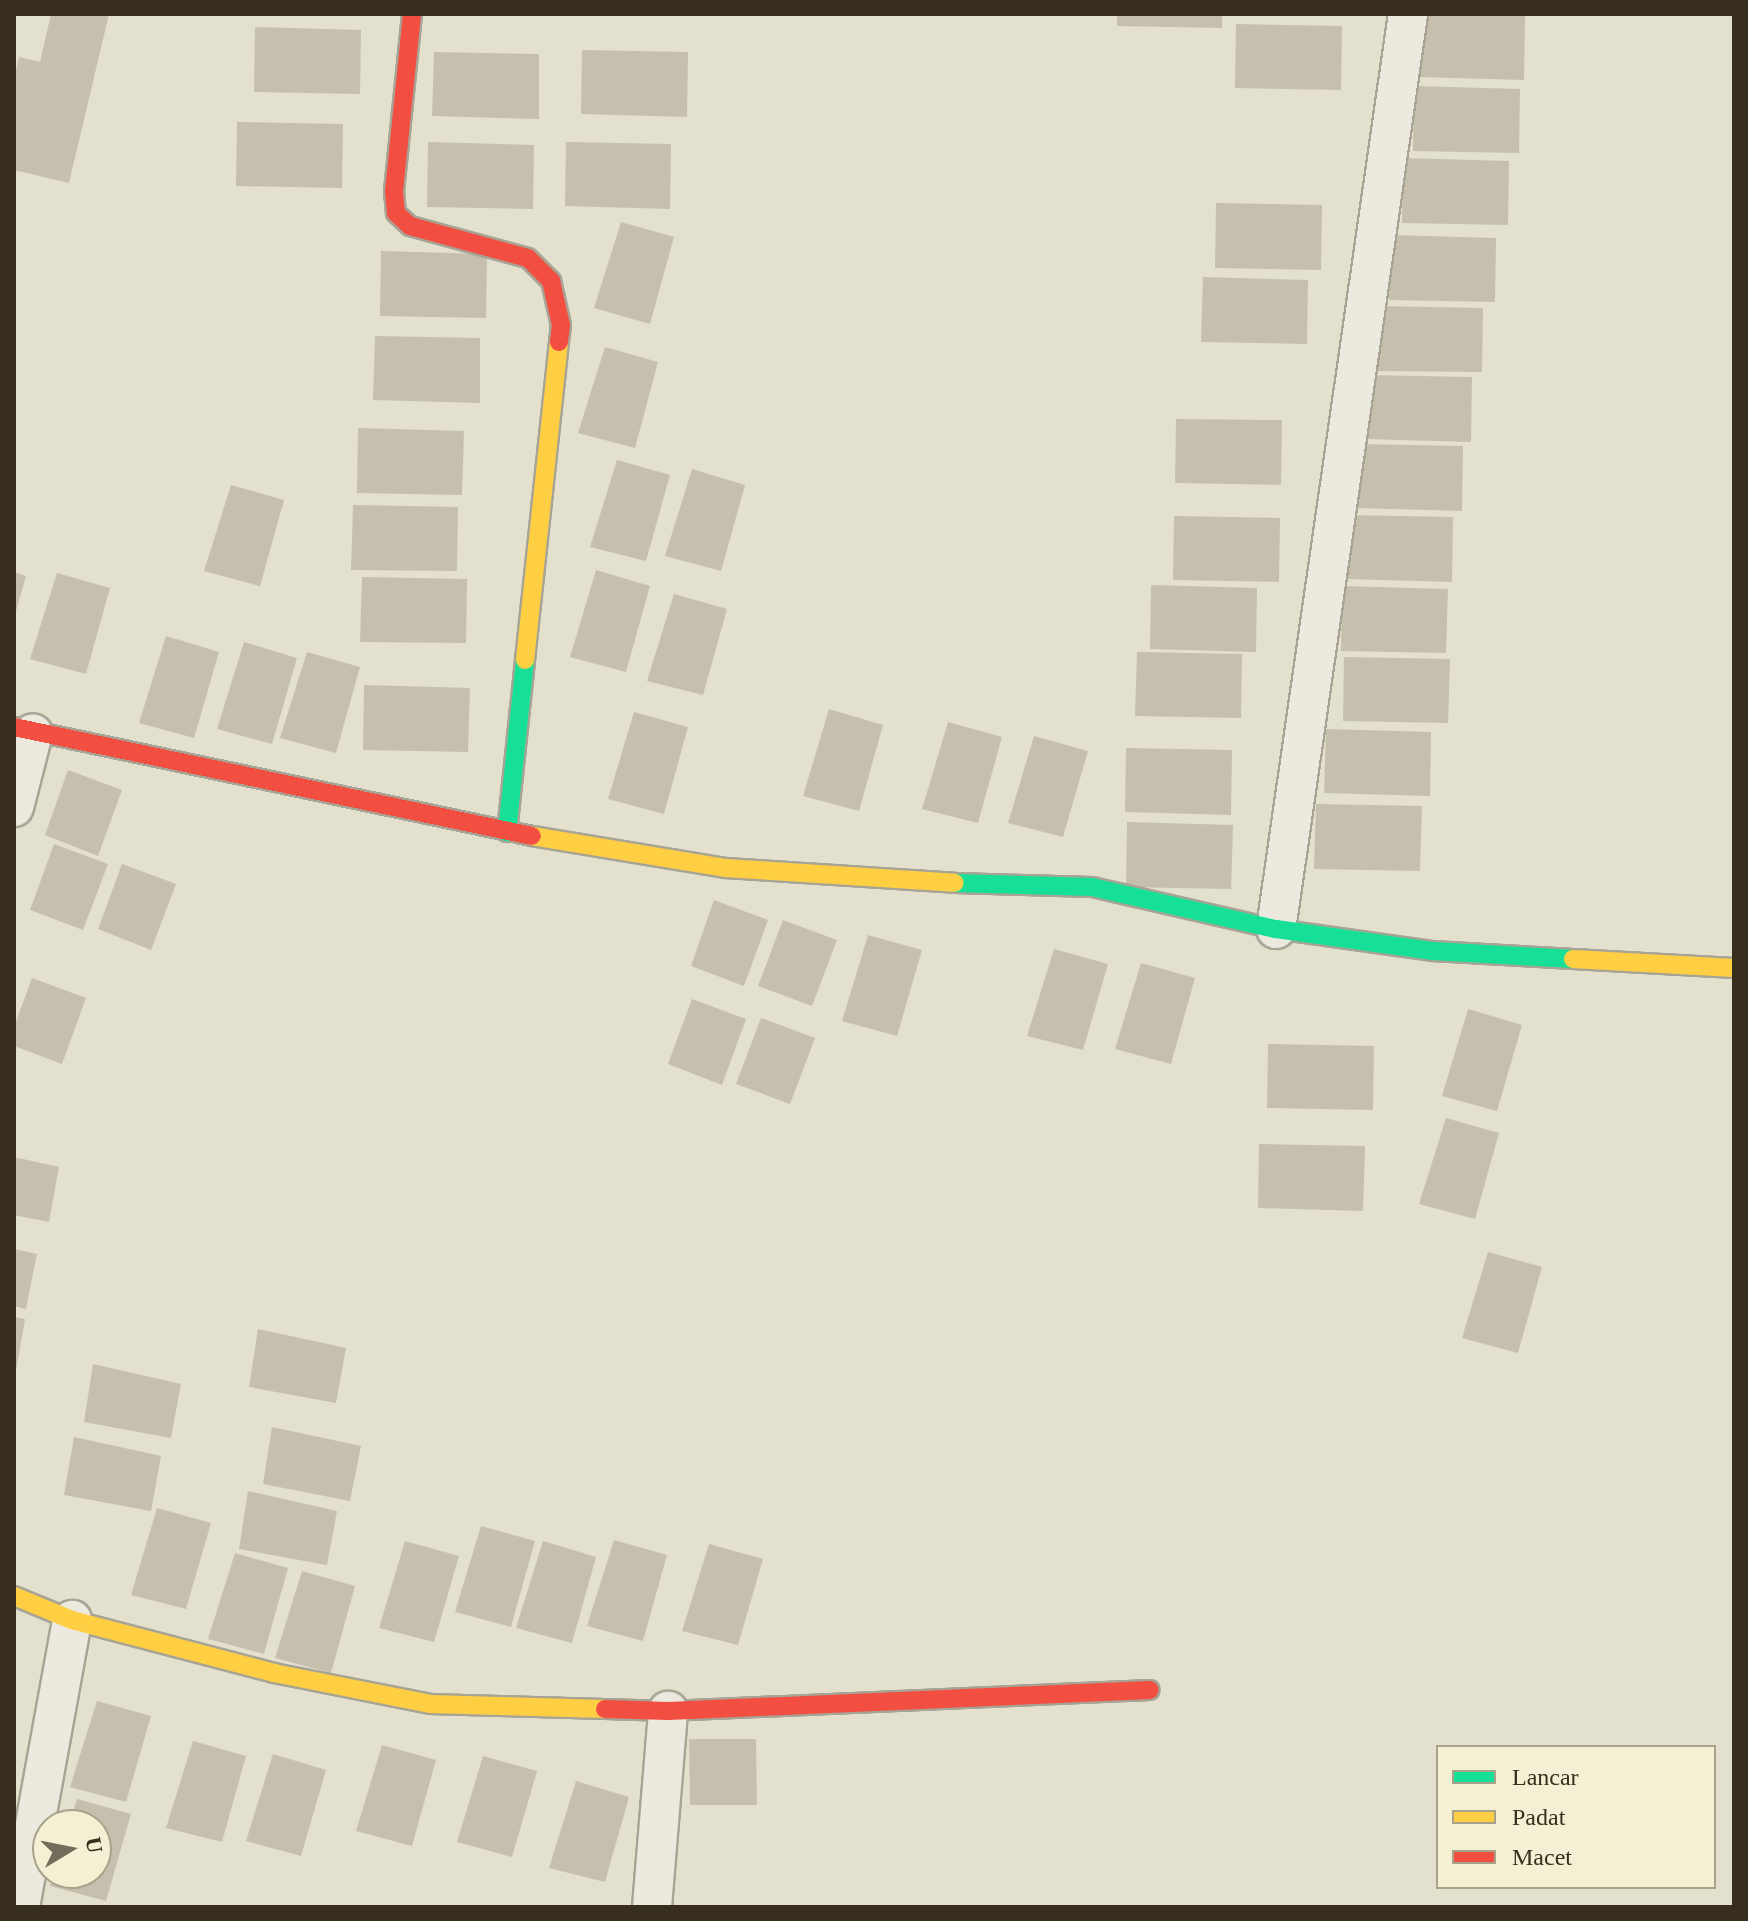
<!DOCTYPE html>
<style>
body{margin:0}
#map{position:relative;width:1748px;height:1921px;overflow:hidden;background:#e3e0cd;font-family:Georgia,serif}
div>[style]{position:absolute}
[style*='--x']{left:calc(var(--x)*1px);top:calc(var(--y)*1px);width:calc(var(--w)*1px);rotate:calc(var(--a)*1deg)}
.building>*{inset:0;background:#c7bfae}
.roads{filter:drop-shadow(2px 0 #a8a495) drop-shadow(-2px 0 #a8a495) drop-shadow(0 2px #a8a495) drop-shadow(0 -2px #a8a495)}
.street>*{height:38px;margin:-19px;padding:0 19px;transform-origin:19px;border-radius:19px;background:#ece9de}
.fast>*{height:18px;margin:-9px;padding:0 9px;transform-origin:9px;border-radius:9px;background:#16e098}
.slow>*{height:18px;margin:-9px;padding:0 9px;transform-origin:9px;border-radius:9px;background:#ffcf43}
.jam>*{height:18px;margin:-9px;padding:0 9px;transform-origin:9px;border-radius:9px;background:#f24e42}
span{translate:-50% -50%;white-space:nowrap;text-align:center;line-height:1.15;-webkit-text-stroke:6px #f4f0d3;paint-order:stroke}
.frame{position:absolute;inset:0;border:16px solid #372e1e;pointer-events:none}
.legend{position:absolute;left:1436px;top:1745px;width:280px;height:144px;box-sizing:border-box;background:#f4f0d3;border:2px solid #a8a28b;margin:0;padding:10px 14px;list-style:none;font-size:24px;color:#372e1e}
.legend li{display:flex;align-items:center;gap:16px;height:40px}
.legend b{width:40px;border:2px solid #a8a28b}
.north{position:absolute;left:32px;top:1809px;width:80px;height:80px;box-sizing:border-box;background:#f4f0d3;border:2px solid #a8a28b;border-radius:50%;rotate:80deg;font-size:22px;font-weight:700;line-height:32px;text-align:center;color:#372e1e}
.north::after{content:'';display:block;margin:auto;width:28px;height:36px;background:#736c5b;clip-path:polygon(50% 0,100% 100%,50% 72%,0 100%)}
</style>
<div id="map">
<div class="building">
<i style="clip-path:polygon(51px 14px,109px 14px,69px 183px,14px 170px,14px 79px,19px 57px,40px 62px)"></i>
<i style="clip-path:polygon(1117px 14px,1222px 14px,1222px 28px,1117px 26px)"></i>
<i style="clip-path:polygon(1420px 14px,1525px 16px,1524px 80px,1418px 77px)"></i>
<i style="clip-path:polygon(1236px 24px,1342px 26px,1341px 90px,1235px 88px)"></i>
<i style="clip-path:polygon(255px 27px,361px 30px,360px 94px,254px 92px)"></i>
<i style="clip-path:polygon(582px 50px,688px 52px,687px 117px,581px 114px)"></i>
<i style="clip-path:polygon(434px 52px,539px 54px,539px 119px,432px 116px)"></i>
<i style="clip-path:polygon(1414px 86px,1520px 89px,1519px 153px,1413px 151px)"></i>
<i style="clip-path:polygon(237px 122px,343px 124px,342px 188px,236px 186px)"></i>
<i style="clip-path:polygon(428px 142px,534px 145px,533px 209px,427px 207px)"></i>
<i style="clip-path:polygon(566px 142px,671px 144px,670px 209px,565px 206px)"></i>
<i style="clip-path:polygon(1403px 158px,1509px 161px,1508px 225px,1402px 223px)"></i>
<i style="clip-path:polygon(1216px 203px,1322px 205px,1321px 270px,1215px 268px)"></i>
<i style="clip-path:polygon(621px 222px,674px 237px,650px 324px,594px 308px)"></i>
<i style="clip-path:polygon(1391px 235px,1496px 238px,1495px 302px,1389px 300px)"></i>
<i style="clip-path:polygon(381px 251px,487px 254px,486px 318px,380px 316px)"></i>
<i style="clip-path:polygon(1203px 277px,1308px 280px,1307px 344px,1201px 342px)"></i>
<i style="clip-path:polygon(1377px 306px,1483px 308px,1482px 372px,1376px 371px)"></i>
<i style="clip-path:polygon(375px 336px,480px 338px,480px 403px,373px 400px)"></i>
<i style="clip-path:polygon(605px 347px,658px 362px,635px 448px,578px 433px)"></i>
<i style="clip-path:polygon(1366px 375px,1472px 377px,1471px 442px,1365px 439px)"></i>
<i style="clip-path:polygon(1176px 419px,1282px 420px,1281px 485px,1175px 483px)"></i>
<i style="clip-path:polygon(358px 428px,464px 431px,462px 495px,357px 493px)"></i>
<i style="clip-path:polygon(1357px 444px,1463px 446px,1462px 511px,1356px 508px)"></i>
<i style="clip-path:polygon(617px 460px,670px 475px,646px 561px,590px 547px)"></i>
<i style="clip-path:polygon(692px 469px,745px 485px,721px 571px,665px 556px)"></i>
<i style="clip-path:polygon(231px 485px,284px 500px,260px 586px,204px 571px)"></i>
<i style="clip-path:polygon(353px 505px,458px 507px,457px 571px,351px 570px)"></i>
<i style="clip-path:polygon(1347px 515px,1453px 517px,1452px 582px,1346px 579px)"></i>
<i style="clip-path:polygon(1174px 516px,1280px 518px,1279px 582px,1173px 580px)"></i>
<i style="clip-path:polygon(596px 570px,650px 586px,626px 672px,570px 657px)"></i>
<i style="clip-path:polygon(14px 572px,26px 576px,15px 615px,14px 615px)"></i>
<i style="clip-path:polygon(57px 573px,110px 588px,86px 674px,30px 659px)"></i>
<i style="clip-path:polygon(362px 577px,467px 579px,466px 643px,360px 642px)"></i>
<i style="clip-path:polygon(1151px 585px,1257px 588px,1256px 652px,1150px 649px)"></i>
<i style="clip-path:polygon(1342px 586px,1448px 589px,1446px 653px,1341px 651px)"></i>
<i style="clip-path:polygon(674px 594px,727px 609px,703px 695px,647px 681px)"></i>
<i style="clip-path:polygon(166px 636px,219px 652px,194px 738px,139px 723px)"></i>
<i style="clip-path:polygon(244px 642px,297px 658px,272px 744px,217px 729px)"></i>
<i style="clip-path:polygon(307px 652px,360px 667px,336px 753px,280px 738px)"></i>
<i style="clip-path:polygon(1137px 652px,1242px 654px,1241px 718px,1135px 716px)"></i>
<i style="clip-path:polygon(1344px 657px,1450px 659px,1448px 723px,1343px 721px)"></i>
<i style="clip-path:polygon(364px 685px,470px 688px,468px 752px,363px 750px)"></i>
<i style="clip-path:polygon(829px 709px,883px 725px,859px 811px,803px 796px)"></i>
<i style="clip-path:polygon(634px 712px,688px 727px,664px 814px,608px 799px)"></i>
<i style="clip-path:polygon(948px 722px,1002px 737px,978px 823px,922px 809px)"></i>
<i style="clip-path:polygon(1326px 729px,1431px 732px,1430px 796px,1324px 793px)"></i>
<i style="clip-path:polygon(1034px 736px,1088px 751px,1063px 837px,1008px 823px)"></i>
<i style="clip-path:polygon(1126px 748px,1232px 750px,1231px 815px,1125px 812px)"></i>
<i style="clip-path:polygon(68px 770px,122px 790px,98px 856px,45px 835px)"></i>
<i style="clip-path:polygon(1316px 804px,1422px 806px,1420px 871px,1314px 869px)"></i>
<i style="clip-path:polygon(1127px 822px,1233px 825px,1231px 889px,1126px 887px)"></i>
<i style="clip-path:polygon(54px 844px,108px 864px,83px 930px,30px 910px)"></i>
<i style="clip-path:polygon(122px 864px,176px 884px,151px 950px,98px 929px)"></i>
<i style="clip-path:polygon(714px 900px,768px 920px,744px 986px,691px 966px)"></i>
<i style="clip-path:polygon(783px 920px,837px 940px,812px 1006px,758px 986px)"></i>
<i style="clip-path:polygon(868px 935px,922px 950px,897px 1036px,842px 1021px)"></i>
<i style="clip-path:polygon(1054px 949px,1108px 964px,1083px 1050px,1027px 1036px)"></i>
<i style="clip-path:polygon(1141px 963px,1195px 978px,1171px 1064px,1115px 1049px)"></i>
<i style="clip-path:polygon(32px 978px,86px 998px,62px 1064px,14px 1046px,14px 1027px)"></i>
<i style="clip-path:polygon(692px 999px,746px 1019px,722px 1085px,668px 1064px)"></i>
<i style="clip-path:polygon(1468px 1009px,1522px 1025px,1497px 1111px,1442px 1096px)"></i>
<i style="clip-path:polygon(761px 1018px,815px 1038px,790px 1104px,736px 1084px)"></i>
<i style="clip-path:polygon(1268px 1044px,1374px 1046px,1373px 1110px,1267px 1108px)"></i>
<i style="clip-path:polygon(1446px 1118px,1499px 1133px,1475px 1219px,1419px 1204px)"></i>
<i style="clip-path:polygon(1259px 1144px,1365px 1146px,1363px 1211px,1258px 1208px)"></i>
<i style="clip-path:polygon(14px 1157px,59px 1167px,49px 1222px,14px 1215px)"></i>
<i style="clip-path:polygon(14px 1249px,37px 1254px,26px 1309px,14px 1306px)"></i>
<i style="clip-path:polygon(1488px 1252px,1542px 1267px,1518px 1353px,1462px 1338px)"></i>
<i style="clip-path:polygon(14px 1317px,25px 1319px,16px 1371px,14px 1371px)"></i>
<i style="clip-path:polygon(258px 1329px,346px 1348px,336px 1403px,249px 1387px)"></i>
<i style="clip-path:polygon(93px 1364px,181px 1384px,171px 1438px,84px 1422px)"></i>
<i style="clip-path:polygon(272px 1427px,361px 1446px,350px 1501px,263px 1484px)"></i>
<i style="clip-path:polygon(74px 1437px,161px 1456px,151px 1511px,64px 1495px)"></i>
<i style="clip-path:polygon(248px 1491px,337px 1511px,327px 1565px,239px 1549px)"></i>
<i style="clip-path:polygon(157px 1508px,211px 1523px,186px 1609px,131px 1595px)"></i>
<i style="clip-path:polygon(481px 1526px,535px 1541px,511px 1627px,455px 1612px)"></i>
<i style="clip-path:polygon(614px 1540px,667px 1555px,643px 1641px,587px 1626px)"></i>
<i style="clip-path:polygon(405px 1541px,459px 1556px,434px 1642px,379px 1628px)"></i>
<i style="clip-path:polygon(543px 1541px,596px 1557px,572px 1643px,516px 1628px)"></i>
<i style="clip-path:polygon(709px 1544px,763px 1559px,738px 1645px,682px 1631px)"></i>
<i style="clip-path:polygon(235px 1553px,288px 1568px,264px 1654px,208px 1639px)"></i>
<i style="clip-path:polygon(302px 1571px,355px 1586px,331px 1673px,275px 1658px)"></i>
<i style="clip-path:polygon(97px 1701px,151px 1716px,126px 1802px,70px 1787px)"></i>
<i style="clip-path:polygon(689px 1739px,756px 1739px,757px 1805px,690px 1805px)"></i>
<i style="clip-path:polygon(193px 1741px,246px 1756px,222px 1842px,166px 1828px)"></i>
<i style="clip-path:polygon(382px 1745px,436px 1760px,412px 1846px,356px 1831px)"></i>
<i style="clip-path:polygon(273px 1754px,326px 1770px,301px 1856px,246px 1841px)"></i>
<i style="clip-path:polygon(483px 1756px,537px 1771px,512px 1857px,457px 1842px)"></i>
<i style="clip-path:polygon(576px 1781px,629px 1797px,605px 1882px,549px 1868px)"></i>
<i style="clip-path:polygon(77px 1799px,131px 1814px,106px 1901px,50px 1886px,54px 1873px,96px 1873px,96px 1825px,69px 1825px)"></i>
</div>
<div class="roads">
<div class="street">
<i style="--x:14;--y:807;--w:76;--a:-75.6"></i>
<i style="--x:1276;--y:929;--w:924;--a:-81.79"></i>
<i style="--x:20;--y:1907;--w:292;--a:-79.7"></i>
<i style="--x:652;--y:1907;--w:197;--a:-85.3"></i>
</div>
<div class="fast">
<i style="--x:507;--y:832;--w:173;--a:-84"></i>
<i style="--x:955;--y:883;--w:137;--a:1.7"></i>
<i style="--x:1092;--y:887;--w:189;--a:12.9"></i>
<i style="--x:1276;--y:929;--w:159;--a:8"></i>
<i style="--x:1433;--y:951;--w:140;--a:3.3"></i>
</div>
<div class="slow">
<i style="--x:525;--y:660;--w:320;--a:-83.9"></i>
<i style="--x:532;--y:836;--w:197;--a:9.4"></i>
<i style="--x:726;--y:868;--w:229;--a:3.7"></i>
<i style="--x:1573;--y:959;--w:161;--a:3.2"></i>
<i style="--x:14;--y:1596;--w:63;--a:22.5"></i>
<i style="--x:72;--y:1620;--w:209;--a:14.7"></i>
<i style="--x:274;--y:1673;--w:159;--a:11.2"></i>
<i style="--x:430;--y:1704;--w:175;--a:1.6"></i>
</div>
<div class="jam">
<i style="--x:412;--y:14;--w:178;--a:95.8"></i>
<i style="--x:394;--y:191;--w:22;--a:85"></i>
<i style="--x:396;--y:213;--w:19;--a:43"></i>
<i style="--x:410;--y:226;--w:122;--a:15.2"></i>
<i style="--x:528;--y:258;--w:33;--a:45"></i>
<i style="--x:551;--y:281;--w:45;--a:77.2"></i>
<i style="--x:561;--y:325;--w:17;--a:97"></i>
<i style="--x:14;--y:727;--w:529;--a:11.88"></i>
<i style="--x:605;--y:1709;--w:63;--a:1.8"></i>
<i style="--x:668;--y:1711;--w:482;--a:-2.5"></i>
</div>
</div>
<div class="frame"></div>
<ul class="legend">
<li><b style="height:10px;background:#16e098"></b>Lancar</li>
<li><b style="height:10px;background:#ffcf43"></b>Padat</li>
<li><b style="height:10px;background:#f24e42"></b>Macet</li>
</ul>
<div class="north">U</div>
</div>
